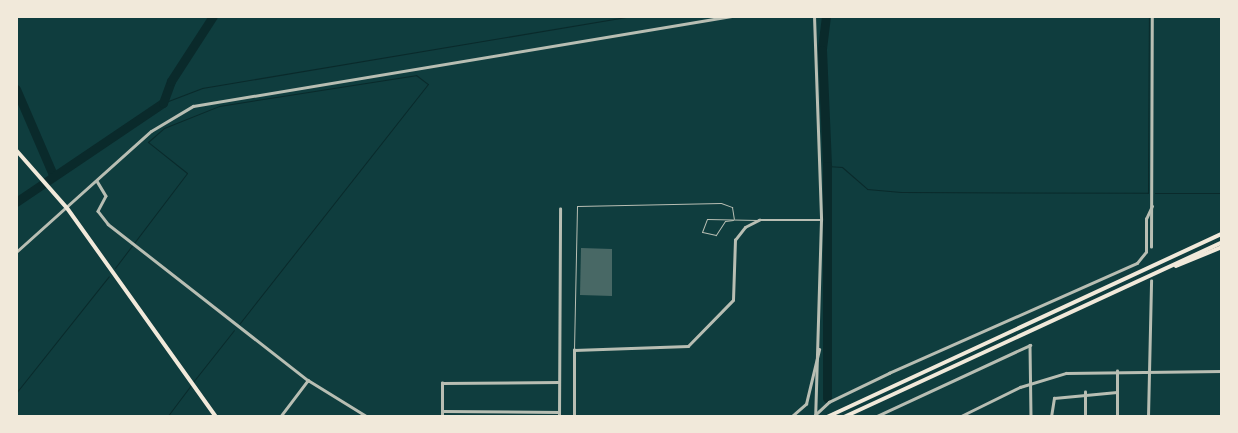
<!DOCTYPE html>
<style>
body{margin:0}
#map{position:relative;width:1238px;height:433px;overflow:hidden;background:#0f3d3e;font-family:Quicksand,sans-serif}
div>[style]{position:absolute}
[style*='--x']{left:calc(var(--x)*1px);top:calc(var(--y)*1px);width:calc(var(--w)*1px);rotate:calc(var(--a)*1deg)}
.stream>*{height:1px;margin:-0.5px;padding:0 0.5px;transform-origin:0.5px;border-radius:0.5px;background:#0a2a2b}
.river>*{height:9px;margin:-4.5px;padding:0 4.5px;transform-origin:4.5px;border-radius:4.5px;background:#0a2a2b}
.building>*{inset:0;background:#486865}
.service>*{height:1px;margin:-0.5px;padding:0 0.5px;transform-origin:0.5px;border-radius:0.5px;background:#b8beb3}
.minor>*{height:2.5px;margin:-1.25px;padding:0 1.25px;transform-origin:1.25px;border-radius:1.25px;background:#b8beb3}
.tertiary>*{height:3px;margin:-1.5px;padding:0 1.5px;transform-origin:1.5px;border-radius:1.5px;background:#b8beb3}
.trunk>*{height:4px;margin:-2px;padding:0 2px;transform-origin:2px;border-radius:2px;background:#f1e9da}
span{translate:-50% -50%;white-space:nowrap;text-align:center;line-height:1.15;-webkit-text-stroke:4.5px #f1e9da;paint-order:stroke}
.frame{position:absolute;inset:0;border:18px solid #f1e9da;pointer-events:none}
</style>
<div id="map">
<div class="stream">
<i style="--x:163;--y:103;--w:42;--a:-21"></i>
<i style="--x:202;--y:88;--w:436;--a:-9.5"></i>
<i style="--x:827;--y:166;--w:15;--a:4"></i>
<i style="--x:842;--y:167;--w:33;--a:41"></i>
<i style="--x:867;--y:189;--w:34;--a:5"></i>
<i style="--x:901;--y:192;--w:247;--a:0.2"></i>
<i style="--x:1148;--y:193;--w:177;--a:-89.7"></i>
<i style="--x:1155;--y:193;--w:67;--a:0"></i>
<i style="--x:115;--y:268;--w:119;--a:-52.8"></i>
<i style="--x:187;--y:173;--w:50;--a:-141.5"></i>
<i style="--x:148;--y:142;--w:21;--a:-41"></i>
<i style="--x:164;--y:128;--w:59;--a:-21.8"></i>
<i style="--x:219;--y:106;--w:199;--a:-8.9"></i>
<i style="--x:416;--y:75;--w:15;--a:37"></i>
<i style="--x:428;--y:84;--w:305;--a:128.2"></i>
<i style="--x:193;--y:382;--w:66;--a:-51.7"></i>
<i style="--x:16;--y:393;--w:149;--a:-51.5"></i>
<i style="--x:167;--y:417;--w:40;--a:-53"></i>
</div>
<div class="river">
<i style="--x:826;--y:16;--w:34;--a:97"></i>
<i style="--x:822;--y:50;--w:116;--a:87.5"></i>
<i style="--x:827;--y:166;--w:232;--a:90"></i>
<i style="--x:16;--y:89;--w:94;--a:66.7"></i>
<i style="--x:16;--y:202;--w:177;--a:-34"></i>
<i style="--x:163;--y:103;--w:23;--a:-70"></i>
<i style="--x:171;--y:81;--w:77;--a:-57.1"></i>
</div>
<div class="building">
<i style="clip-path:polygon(581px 248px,612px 249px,612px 296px,580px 295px)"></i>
</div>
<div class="service">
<i style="--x:733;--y:220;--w:8;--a:173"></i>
<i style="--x:725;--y:221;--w:17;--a:123"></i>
<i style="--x:716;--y:235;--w:14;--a:-168"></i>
<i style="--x:702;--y:232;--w:14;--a:-69"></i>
<i style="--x:707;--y:219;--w:51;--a:1.1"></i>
<i style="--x:574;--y:350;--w:144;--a:-88.8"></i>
<i style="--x:577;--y:206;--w:144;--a:-1.2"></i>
<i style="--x:721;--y:203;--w:12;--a:20"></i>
<i style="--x:732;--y:207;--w:12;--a:81"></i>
</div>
<div class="minor">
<i style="--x:97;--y:181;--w:17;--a:59"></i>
<i style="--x:106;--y:196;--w:17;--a:118"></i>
<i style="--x:98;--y:211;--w:16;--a:52"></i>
<i style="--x:108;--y:224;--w:254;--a:38"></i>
<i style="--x:308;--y:380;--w:70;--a:31.7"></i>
<i style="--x:1151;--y:247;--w:231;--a:-89.8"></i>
<i style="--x:442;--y:411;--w:117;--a:0.5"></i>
<i style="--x:815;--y:415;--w:19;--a:-43"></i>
<i style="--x:829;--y:402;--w:67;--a:-25.8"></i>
<i style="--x:889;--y:373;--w:271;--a:-23.9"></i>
<i style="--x:1137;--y:263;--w:14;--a:-51"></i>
<i style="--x:1146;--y:252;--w:33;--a:-90"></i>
<i style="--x:1146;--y:219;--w:14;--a:-65"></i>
<i style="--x:280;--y:417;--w:46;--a:-52.9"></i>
<i style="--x:442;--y:417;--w:34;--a:-90"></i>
<i style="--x:442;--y:383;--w:117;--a:-0.5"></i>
<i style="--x:559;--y:417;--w:208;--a:-89.7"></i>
<i style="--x:574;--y:417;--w:67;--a:-90"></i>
<i style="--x:574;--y:350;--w:114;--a:-2"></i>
<i style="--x:688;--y:346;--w:64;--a:-45.6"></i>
<i style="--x:733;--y:300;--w:60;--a:-88.1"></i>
<i style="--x:735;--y:240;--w:16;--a:-52"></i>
<i style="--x:745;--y:227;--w:16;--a:-27"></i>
<i style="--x:759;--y:220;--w:62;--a:0"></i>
<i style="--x:791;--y:417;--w:20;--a:-41"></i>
<i style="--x:806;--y:404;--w:56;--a:-76.5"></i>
<i style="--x:875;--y:417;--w:171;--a:-24.9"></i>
<i style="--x:1030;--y:345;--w:72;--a:89.2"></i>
<i style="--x:959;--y:417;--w:68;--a:-26.2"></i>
<i style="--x:1020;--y:387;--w:48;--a:-16.9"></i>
<i style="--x:1066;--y:373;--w:156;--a:-0.7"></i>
<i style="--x:1051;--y:417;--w:19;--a:-81"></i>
<i style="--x:1054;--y:398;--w:63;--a:-5.4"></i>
<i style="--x:1085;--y:417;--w:25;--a:-90"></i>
<i style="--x:1117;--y:417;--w:46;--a:-90"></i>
<i style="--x:1148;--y:417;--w:136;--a:-88.7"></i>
</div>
<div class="tertiary">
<i style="--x:814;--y:16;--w:204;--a:88"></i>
<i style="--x:821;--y:220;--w:197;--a:91.7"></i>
<i style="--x:16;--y:252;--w:181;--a:-41.9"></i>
<i style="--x:151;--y:131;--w:49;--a:-30.8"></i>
<i style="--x:193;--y:106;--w:546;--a:-9.48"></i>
</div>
<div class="trunk">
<i style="--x:16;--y:150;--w:77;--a:48.7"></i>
<i style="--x:67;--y:208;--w:257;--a:54.5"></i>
<i style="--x:1176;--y:266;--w:50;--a:-22.4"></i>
<i style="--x:827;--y:417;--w:435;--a:-24.9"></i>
<i style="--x:844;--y:417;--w:417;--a:-24.8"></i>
</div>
<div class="frame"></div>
</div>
